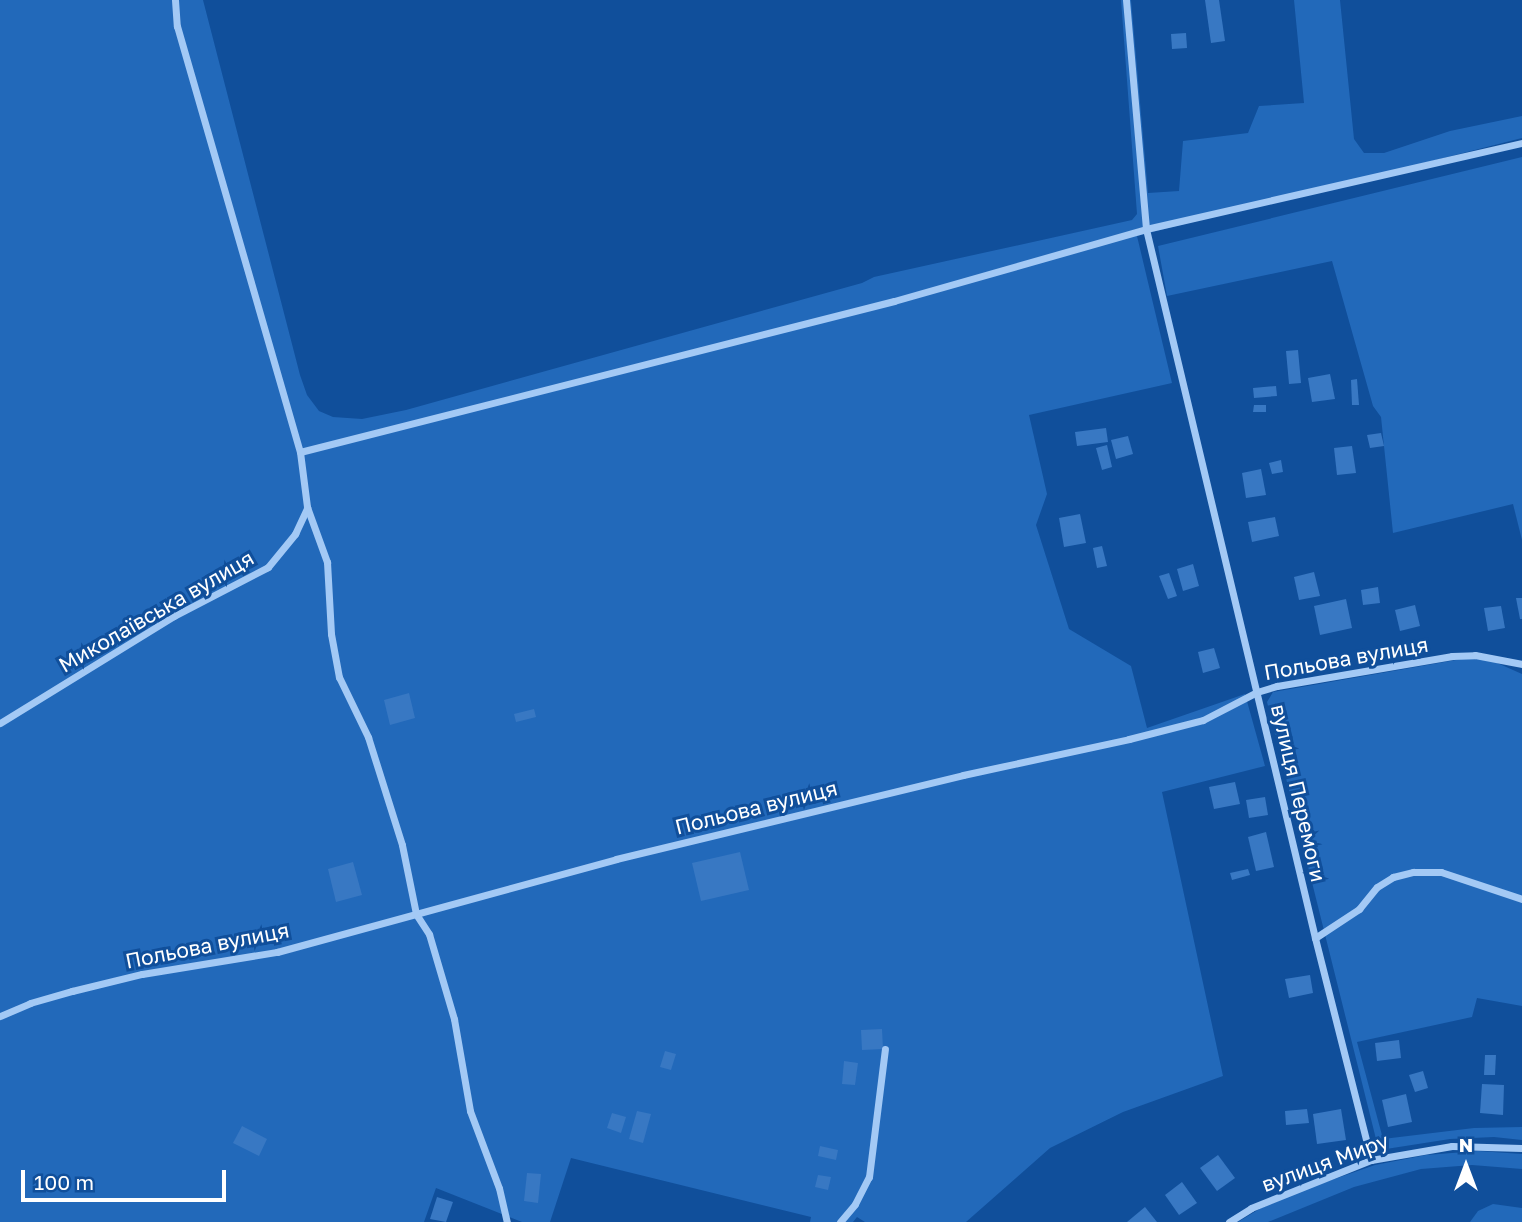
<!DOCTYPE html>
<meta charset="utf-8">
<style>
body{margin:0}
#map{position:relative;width:1522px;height:1222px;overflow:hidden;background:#104f9b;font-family:"Golos Text",sans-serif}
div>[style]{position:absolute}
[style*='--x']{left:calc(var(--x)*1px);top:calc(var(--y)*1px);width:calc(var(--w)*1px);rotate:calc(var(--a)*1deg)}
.green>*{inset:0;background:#2269ba}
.building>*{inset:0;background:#3878c3}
.street>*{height:7px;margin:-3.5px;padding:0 3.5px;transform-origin:3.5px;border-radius:3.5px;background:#a3c9f5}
span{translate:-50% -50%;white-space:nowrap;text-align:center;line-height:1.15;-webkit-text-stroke:6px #104f9b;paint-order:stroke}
.street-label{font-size:21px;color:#fff}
.north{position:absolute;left:1431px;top:1131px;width:70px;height:70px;-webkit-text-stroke:5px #104f9b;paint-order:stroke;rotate:0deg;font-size:19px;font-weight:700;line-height:28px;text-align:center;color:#fff}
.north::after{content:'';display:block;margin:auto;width:24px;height:32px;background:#fff;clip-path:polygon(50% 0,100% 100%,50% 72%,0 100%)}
.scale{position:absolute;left:21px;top:1170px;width:205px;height:32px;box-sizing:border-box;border:4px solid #fff;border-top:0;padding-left:9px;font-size:21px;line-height:24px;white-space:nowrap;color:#fff;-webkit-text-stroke:5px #104f9b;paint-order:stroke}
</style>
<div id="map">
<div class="green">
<i style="clip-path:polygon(0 0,203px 0,300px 375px,307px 395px,319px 411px,333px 417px,362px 419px,406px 410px,862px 283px,874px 277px,1132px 220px,1137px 214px,1121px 0,1131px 0,1148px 193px,1179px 191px,1183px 141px,1248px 133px,1259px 106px,1304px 103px,1294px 0,1340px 0,1354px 139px,1364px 153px,1384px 153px,1450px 131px,1522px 116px,1522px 138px,1137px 236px,1172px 383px,1029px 415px,1047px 494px,1036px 525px,1069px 629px,1131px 666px,1147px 728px,1245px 694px,1265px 766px,1162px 792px,1223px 1076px,1123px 1112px,1050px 1148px,966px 1222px,865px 1222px,857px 1217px,853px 1222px,810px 1222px,811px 1217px,571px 1158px,550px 1222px,522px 1222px,436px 1188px,424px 1222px,0 1222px)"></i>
<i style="clip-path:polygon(1522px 157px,1522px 540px,1513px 504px,1393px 533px,1381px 417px,1373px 406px,1332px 261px,1167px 296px,1158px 246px)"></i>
<i style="clip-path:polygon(1473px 657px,1495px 662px,1522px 674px,1522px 1006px,1477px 998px,1472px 1017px,1357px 1042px,1383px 1139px,1474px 1128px,1522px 1127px,1522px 1140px,1494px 1137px,1450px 1139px,1386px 1149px,1377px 1143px,1267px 702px,1273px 692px)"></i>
<i style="clip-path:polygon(1478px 1151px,1522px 1154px,1522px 1169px,1472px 1165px,1421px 1169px,1354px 1187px,1268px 1222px,1238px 1222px,1261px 1208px,1314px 1186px,1375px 1165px,1426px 1155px)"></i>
<i style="clip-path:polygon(1493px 1204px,1522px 1208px,1522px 1222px,1470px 1222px,1478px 1211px)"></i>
</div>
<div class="building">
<i style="clip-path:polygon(1205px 0,1219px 0,1225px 41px,1211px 43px)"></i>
<i style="clip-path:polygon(1186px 33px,1187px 48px,1172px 49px,1171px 34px)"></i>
<i style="clip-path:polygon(1298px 350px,1301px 383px,1289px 384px,1286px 351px)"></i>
<i style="clip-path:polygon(1330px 374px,1335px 399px,1312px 402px,1308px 378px)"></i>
<i style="clip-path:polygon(1357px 379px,1359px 405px,1352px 405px,1351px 380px)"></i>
<i style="clip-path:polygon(1276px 386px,1277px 396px,1254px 398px,1253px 388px)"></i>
<i style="clip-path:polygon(1254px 405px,1266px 405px,1266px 412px,1253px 412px)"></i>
<i style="clip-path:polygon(1106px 428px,1108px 442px,1077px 446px,1075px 432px)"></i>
<i style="clip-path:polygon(1381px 433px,1384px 446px,1370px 448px,1367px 435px)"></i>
<i style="clip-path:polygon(1128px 436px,1133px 454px,1116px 459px,1111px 440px)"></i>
<i style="clip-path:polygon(1107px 445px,1112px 467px,1102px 470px,1096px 448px)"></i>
<i style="clip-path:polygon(1352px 446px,1356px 473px,1337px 475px,1334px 448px)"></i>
<i style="clip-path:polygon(1281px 460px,1283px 472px,1272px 474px,1269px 463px)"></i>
<i style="clip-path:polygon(1261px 469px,1266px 495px,1246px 498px,1242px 473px)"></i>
<i style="clip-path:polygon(1080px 514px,1086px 543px,1064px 547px,1059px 518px)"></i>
<i style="clip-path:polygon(1275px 517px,1279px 536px,1252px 542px,1248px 522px)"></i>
<i style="clip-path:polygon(1102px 546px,1107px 566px,1097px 568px,1093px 548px)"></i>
<i style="clip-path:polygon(1193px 564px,1199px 586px,1183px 591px,1177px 569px)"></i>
<i style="clip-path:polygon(1314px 572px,1320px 596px,1299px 600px,1294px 577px)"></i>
<i style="clip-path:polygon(1169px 573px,1177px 596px,1168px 599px,1159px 576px)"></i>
<i style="clip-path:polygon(1378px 587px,1380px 603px,1363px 605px,1361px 590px)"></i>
<i style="clip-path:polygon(1516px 598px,1522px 598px,1522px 619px,1520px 619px)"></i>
<i style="clip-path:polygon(1346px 599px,1352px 628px,1320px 635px,1314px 606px)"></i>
<i style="clip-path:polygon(1415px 605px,1420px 626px,1400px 631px,1395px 610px)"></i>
<i style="clip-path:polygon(1501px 606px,1505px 628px,1488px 631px,1484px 608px)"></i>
<i style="clip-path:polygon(1214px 648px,1220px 668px,1203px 673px,1198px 652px)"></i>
<i style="clip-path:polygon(409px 693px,415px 718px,390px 725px,384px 700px)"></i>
<i style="clip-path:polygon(534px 709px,536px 717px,516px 722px,514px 714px)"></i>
<i style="clip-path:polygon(1235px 782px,1240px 804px,1214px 809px,1209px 787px)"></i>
<i style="clip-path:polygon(1265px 797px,1268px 815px,1249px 818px,1246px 800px)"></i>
<i style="clip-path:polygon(1266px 832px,1274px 867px,1256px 871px,1248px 837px)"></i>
<i style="clip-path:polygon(740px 852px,749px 890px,701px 901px,692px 863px)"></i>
<i style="clip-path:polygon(353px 862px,362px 895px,336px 902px,328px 869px)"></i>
<i style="clip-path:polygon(1248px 869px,1250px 875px,1232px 880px,1230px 873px)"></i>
<i style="clip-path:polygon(1310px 975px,1313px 993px,1289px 998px,1285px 979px)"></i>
<i style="clip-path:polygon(882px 1029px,883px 1049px,862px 1050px,861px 1030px)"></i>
<i style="clip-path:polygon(1399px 1040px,1401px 1058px,1377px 1061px,1375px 1043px)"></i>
<i style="clip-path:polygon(665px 1051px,676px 1054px,671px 1070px,660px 1067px)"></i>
<i style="clip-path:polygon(1485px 1055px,1496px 1055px,1495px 1075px,1484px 1075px)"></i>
<i style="clip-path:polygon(844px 1061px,858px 1063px,855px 1085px,842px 1084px)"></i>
<i style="clip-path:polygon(1423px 1071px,1428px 1088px,1415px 1092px,1409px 1075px)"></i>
<i style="clip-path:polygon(1482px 1084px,1504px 1085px,1503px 1115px,1480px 1113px)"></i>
<i style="clip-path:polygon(1406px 1094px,1412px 1122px,1388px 1127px,1382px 1100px)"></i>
<i style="clip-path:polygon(1307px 1109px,1309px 1123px,1286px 1125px,1285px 1111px)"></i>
<i style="clip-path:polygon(1341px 1109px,1346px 1140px,1317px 1144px,1313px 1114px)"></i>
<i style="clip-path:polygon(637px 1111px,651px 1114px,643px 1143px,629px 1139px)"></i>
<i style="clip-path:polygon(612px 1113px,626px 1117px,621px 1133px,607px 1128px)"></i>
<i style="clip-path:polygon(242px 1126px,267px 1139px,259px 1156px,233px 1143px)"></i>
<i style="clip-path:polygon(820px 1146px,838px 1150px,836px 1160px,818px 1156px)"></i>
<i style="clip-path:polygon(1218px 1155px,1235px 1178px,1217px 1191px,1200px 1168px)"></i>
<i style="clip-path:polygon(527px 1173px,541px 1174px,538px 1203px,524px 1201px)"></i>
<i style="clip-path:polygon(818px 1175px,831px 1177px,828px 1190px,815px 1187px)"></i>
<i style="clip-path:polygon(1182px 1182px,1197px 1203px,1179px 1215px,1165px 1195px)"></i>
<i style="clip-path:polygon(437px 1197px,453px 1202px,446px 1222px,430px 1219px)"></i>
<i style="clip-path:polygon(1145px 1207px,1157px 1222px,1127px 1222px)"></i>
</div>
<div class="street">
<i style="--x:175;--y:0;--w:26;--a:86"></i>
<i style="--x:177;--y:26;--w:443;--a:73.9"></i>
<i style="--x:300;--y:452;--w:613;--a:-14.26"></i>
<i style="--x:894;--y:301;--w:262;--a:-15.9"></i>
<i style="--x:1146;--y:229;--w:386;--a:-12.9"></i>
<i style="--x:1126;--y:0;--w:230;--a:85"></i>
<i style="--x:1146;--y:229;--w:729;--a:76.59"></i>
<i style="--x:1315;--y:938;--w:229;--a:75.8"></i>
<i style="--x:300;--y:452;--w:55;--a:82.7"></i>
<i style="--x:307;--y:507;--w:59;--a:70"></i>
<i style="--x:327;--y:562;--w:72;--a:86.8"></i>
<i style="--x:331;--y:634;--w:44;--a:79.5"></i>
<i style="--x:339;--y:677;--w:67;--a:64.2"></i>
<i style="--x:368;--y:737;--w:113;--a:72.5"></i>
<i style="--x:402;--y:845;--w:70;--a:78.5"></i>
<i style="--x:416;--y:914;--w:24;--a:57"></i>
<i style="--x:429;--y:934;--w:89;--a:73.6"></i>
<i style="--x:454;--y:1019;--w:93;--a:80.1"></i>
<i style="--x:470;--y:1111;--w:82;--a:69.4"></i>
<i style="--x:499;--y:1188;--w:35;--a:77"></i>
<i style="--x:0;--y:723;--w:204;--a:-31.6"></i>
<i style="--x:174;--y:616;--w:106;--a:-27.5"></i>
<i style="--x:268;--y:567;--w:43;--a:-50.7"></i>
<i style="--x:295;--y:534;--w:29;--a:-65"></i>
<i style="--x:1315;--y:938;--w:53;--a:-33.4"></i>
<i style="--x:1359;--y:909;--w:28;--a:-51"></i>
<i style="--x:1377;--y:887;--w:19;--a:-32"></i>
<i style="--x:1393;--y:877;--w:21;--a:-14"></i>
<i style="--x:1413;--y:872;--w:28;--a:0"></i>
<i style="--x:1441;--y:872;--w:85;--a:18.4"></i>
<i style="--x:0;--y:1016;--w:33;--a:-23"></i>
<i style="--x:30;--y:1003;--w:44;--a:-15.9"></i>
<i style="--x:72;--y:991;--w:72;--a:-13.7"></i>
<i style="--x:142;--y:974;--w:137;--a:-9.3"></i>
<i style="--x:277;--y:952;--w:352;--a:-15.3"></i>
<i style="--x:616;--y:859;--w:357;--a:-13.6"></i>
<i style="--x:963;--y:775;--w:170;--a:-12.2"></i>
<i style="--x:1129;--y:739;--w:76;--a:-14.4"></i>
<i style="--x:1203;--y:720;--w:61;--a:-27.4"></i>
<i style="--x:1257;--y:692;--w:21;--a:-17"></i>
<i style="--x:1277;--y:686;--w:178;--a:-9.7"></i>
<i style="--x:1452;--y:656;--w:23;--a:-2"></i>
<i style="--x:1475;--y:655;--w:48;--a:10.8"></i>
<i style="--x:840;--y:1222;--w:23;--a:-50"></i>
<i style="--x:855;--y:1204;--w:30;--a:-63"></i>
<i style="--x:869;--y:1177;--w:129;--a:-82.9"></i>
<i style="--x:1229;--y:1222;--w:26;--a:-32"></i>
<i style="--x:1251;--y:1208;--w:129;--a:-21.8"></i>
<i style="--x:1371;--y:1160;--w:82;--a:-9.8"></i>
<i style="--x:1452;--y:1146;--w:70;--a:1.6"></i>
</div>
<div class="street-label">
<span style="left:156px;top:611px;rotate:-30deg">Миколаївська вулиця</span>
<span style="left:1346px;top:658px;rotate:-10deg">Польова вулиця</span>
<span style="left:1299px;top:793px;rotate:77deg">вулиця Перемоги</span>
<span style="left:756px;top:807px;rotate:-14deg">Польова вулиця</span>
<span style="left:207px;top:945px;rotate:-11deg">Польова вулиця</span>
<span style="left:1325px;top:1162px;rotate:-20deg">вулиця Миру</span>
</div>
<div class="north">N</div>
<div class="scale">100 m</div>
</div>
